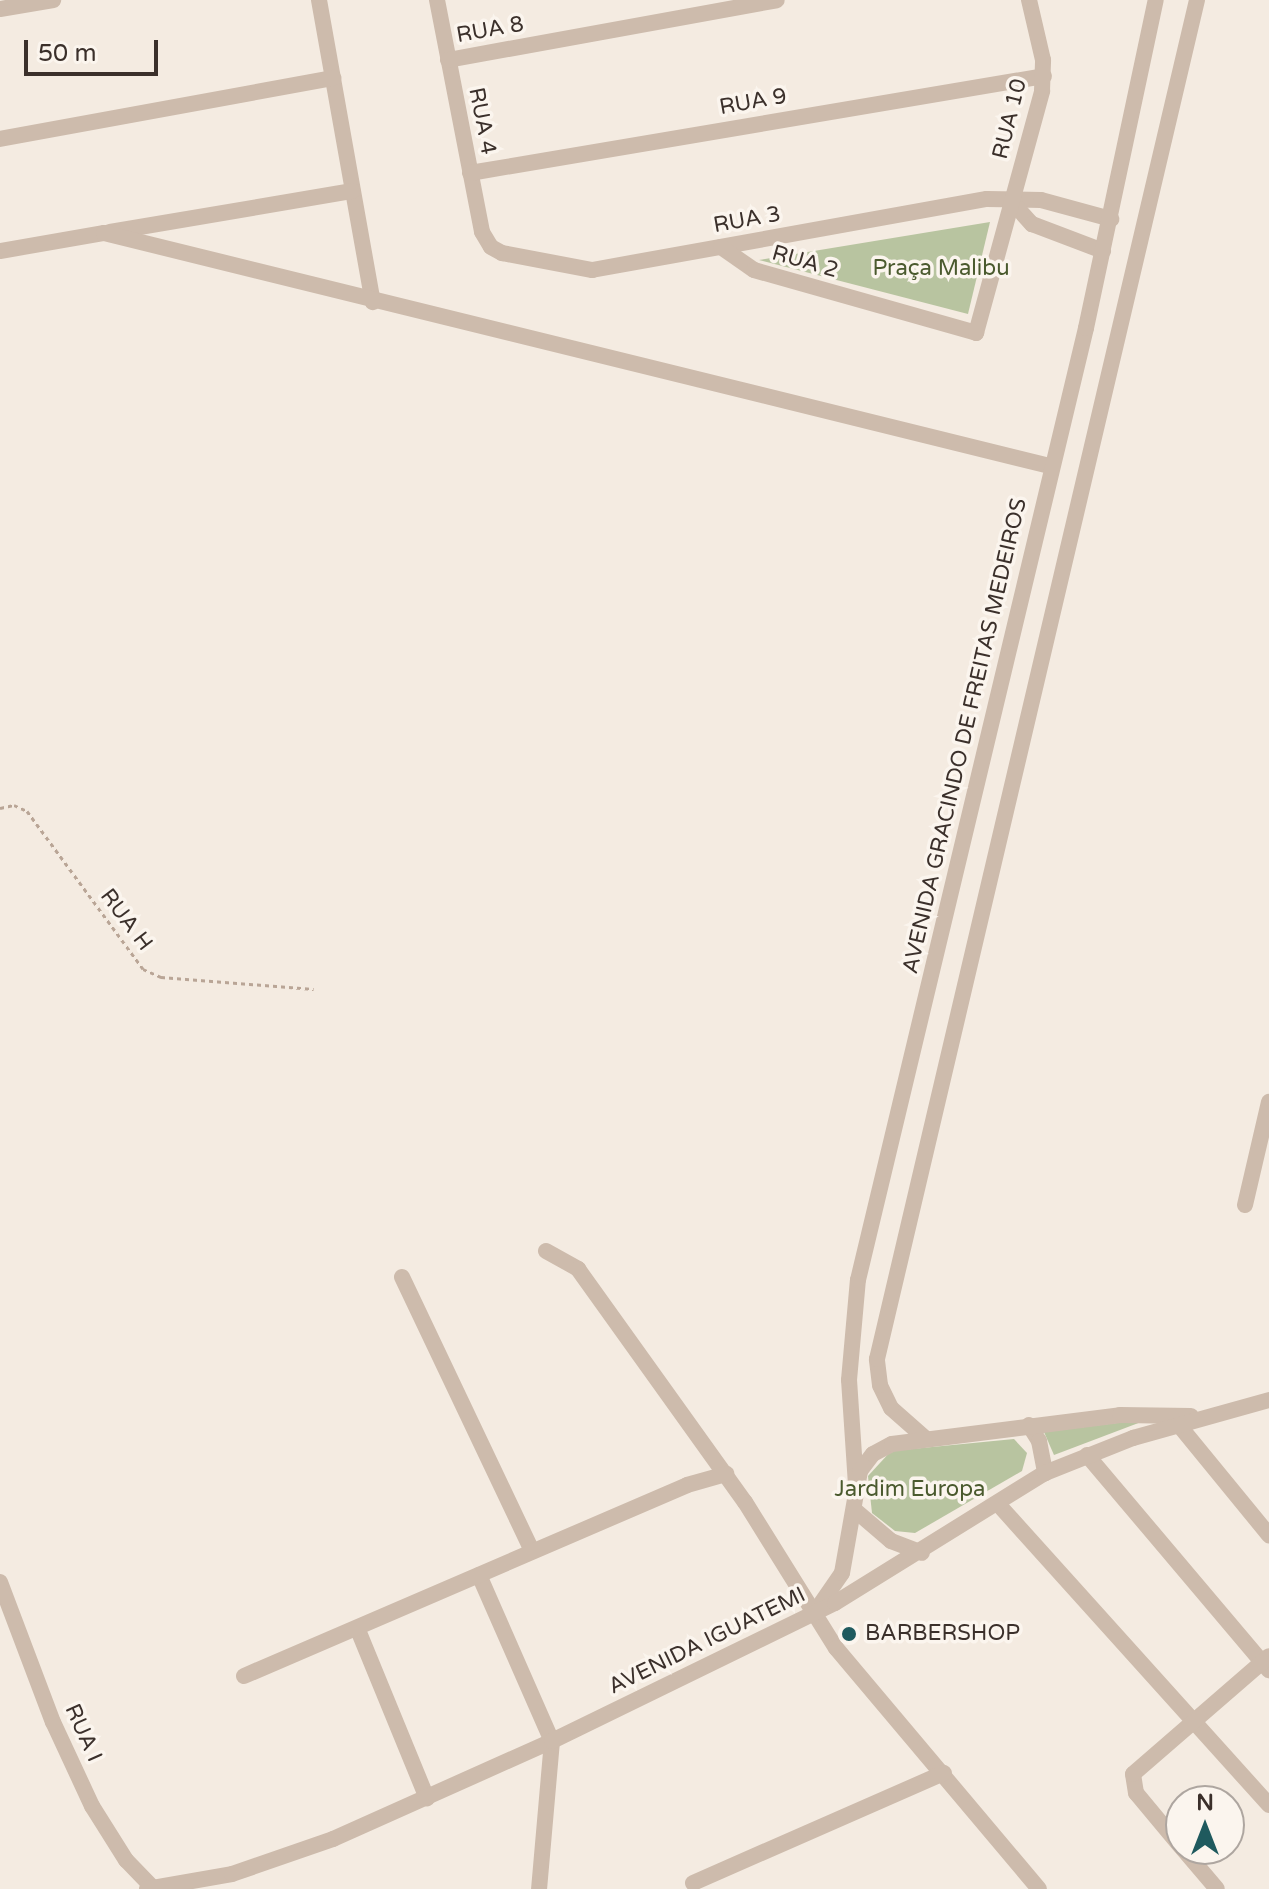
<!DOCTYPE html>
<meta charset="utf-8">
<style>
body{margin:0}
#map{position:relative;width:1269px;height:1889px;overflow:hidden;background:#f4ebe1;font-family:"Varela Round",sans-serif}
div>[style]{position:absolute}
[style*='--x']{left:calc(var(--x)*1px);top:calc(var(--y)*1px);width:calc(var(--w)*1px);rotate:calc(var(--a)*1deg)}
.green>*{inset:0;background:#b8c4a0}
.path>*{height:3px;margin-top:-1.5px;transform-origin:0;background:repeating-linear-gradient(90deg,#b9a596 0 4px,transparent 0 8px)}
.street>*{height:16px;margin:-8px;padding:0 8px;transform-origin:8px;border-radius:8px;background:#cdbbac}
.dots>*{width:22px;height:22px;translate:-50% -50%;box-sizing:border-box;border:4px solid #fbf5ee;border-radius:50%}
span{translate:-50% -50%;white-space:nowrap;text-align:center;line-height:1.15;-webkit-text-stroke:7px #fbf5ee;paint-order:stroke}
.street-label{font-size:22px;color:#3b302b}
.park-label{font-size:22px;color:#4a5a2e}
.poi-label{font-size:22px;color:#3b302b}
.left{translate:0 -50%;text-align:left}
.north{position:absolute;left:1165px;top:1785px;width:80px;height:80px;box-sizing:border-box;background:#fbf5ee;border:2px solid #aea6a0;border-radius:50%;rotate:0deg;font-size:22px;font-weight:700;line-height:32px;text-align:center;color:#3b302b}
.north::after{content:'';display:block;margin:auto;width:28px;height:36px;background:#1f5a5e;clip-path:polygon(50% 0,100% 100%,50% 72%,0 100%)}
.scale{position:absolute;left:24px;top:40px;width:134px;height:36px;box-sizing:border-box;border:4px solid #3b302b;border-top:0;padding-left:10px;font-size:24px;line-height:28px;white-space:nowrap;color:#3b302b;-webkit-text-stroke:6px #fbf5ee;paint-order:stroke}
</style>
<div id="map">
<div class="green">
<i style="clip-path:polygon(990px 222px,968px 314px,759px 260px)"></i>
<i style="clip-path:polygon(1149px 1419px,1054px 1455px,1044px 1432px)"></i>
<i style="clip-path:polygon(1014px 1439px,1027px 1453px,1022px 1471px,915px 1533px,895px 1531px,872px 1513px,868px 1476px,891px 1451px)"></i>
</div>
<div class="path">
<i style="--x:0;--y:808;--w:14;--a:-12"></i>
<i style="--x:14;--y:805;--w:14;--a:25"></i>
<i style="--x:27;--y:811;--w:196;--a:53.7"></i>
<i style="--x:143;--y:969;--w:20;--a:24"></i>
<i style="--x:161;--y:977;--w:153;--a:4.5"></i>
</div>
<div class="street">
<i style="--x:319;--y:0;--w:307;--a:79.9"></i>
<i style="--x:437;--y:0;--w:236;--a:79"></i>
<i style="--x:482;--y:232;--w:17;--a:59"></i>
<i style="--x:491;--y:247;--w:13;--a:29"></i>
<i style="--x:502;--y:253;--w:92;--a:10.7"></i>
<i style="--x:592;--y:270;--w:401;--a:-10.2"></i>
<i style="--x:987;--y:199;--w:54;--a:1.1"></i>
<i style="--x:1041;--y:200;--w:73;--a:15.2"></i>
<i style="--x:0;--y:9;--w:54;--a:-9.6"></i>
<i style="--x:448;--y:60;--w:334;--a:-10.3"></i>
<i style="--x:0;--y:139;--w:339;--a:-10.4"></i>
<i style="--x:470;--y:173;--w:582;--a:-9.59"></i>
<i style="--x:1012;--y:202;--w:30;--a:48"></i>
<i style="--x:1032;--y:224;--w:76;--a:20.8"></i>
<i style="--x:110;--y:232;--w:246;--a:-9.6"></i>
<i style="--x:721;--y:247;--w:40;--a:34.9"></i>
<i style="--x:754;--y:270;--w:231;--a:15.8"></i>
<i style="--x:976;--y:333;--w:251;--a:-74.7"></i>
<i style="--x:1042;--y:91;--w:31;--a:-88"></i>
<i style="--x:1043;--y:60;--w:62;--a:-103.1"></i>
<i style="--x:0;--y:251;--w:106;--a:-9.8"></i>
<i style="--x:104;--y:233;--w:974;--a:13.84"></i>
<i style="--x:1245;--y:1205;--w:106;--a:-76.9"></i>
<i style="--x:546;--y:1251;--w:37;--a:29"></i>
<i style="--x:578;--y:1269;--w:287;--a:54.4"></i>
<i style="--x:745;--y:1502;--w:172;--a:58.1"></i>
<i style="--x:836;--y:1648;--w:315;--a:49.9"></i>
<i style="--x:402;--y:1277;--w:303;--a:64.6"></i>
<i style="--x:1178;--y:1424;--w:144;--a:50.7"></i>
<i style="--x:1029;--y:1425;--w:19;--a:58"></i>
<i style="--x:1039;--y:1441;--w:33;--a:79"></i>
<i style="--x:925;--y:1438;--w:45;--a:-138.6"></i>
<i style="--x:891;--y:1408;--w:25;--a:-116"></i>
<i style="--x:880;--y:1385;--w:26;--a:-97"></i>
<i style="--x:877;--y:1359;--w:1396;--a:-76.75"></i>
<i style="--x:1087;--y:1455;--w:282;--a:49.8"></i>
<i style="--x:856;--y:1485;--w:105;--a:-93.8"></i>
<i style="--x:849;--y:1380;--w:100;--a:-84.9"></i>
<i style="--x:858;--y:1280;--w:979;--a:-76.53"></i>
<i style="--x:1086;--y:328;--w:335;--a:-78"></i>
<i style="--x:998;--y:1504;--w:405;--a:48"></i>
<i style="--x:856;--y:1511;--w:46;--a:40.6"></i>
<i style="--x:891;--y:1541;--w:33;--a:21"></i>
<i style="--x:479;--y:1575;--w:181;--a:66.3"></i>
<i style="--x:552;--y:1741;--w:149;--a:95"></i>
<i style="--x:0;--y:1582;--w:150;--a:69.3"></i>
<i style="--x:53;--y:1722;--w:93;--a:65.1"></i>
<i style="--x:92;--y:1806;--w:64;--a:57.8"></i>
<i style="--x:126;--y:1860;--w:39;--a:46"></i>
<i style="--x:815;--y:1612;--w:47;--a:-55.3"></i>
<i style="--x:842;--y:1573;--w:104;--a:-80"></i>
<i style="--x:860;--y:1471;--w:21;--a:-53"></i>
<i style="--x:873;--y:1454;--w:21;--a:-28"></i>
<i style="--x:892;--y:1444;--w:230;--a:-7.2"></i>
<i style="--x:1120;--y:1415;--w:71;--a:0.8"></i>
<i style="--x:358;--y:1630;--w:182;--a:67.7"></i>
<i style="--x:244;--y:1676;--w:482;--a:-23.3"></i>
<i style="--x:687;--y:1485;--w:41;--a:-15.8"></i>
<i style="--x:1181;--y:1847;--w:70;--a:-129.8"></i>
<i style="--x:1136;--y:1793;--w:19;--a:-99"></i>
<i style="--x:1133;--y:1774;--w:180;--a:-40.9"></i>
<i style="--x:1183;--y:1849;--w:52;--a:49.6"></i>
<i style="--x:693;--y:1883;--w:274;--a:-23.7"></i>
<i style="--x:147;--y:1889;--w:86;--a:-10"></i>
<i style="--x:232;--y:1874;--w:107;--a:-19.1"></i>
<i style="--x:333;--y:1839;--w:240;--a:-24.1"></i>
<i style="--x:552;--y:1741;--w:315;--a:-26"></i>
<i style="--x:835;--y:1603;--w:247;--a:-31.8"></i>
<i style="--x:1045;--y:1473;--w:95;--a:-21.7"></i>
<i style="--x:1133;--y:1438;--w:141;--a:-15.6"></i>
</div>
<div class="dots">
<i style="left:849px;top:1634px;background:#1f5a5e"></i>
</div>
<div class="street-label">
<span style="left:490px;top:30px;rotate:-10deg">RUA 8</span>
<span style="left:753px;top:102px;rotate:-10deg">RUA 9</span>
<span style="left:1010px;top:119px;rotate:-76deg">RUA 10</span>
<span style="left:482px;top:121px;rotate:79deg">RUA 4</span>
<span style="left:747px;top:220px;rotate:-10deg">RUA 3</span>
<span style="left:805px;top:262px;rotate:16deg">RUA 2</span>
<span style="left:965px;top:736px;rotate:-77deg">AVENIDA GRACINDO DE FREITAS MEDEIROS</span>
<span style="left:126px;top:920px;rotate:53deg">RUA H</span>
<span style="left:707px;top:1641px;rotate:-26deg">AVENIDA IGUATEMI</span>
<span style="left:83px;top:1733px;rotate:66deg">RUA I</span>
</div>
<div class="park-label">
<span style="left:941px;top:269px">Praça Malibu</span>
<span style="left:910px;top:1490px">Jardim Europa</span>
</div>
<div class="poi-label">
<span class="left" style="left:865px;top:1634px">BARBERSHOP</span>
</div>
<div class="north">N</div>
<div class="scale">50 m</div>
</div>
